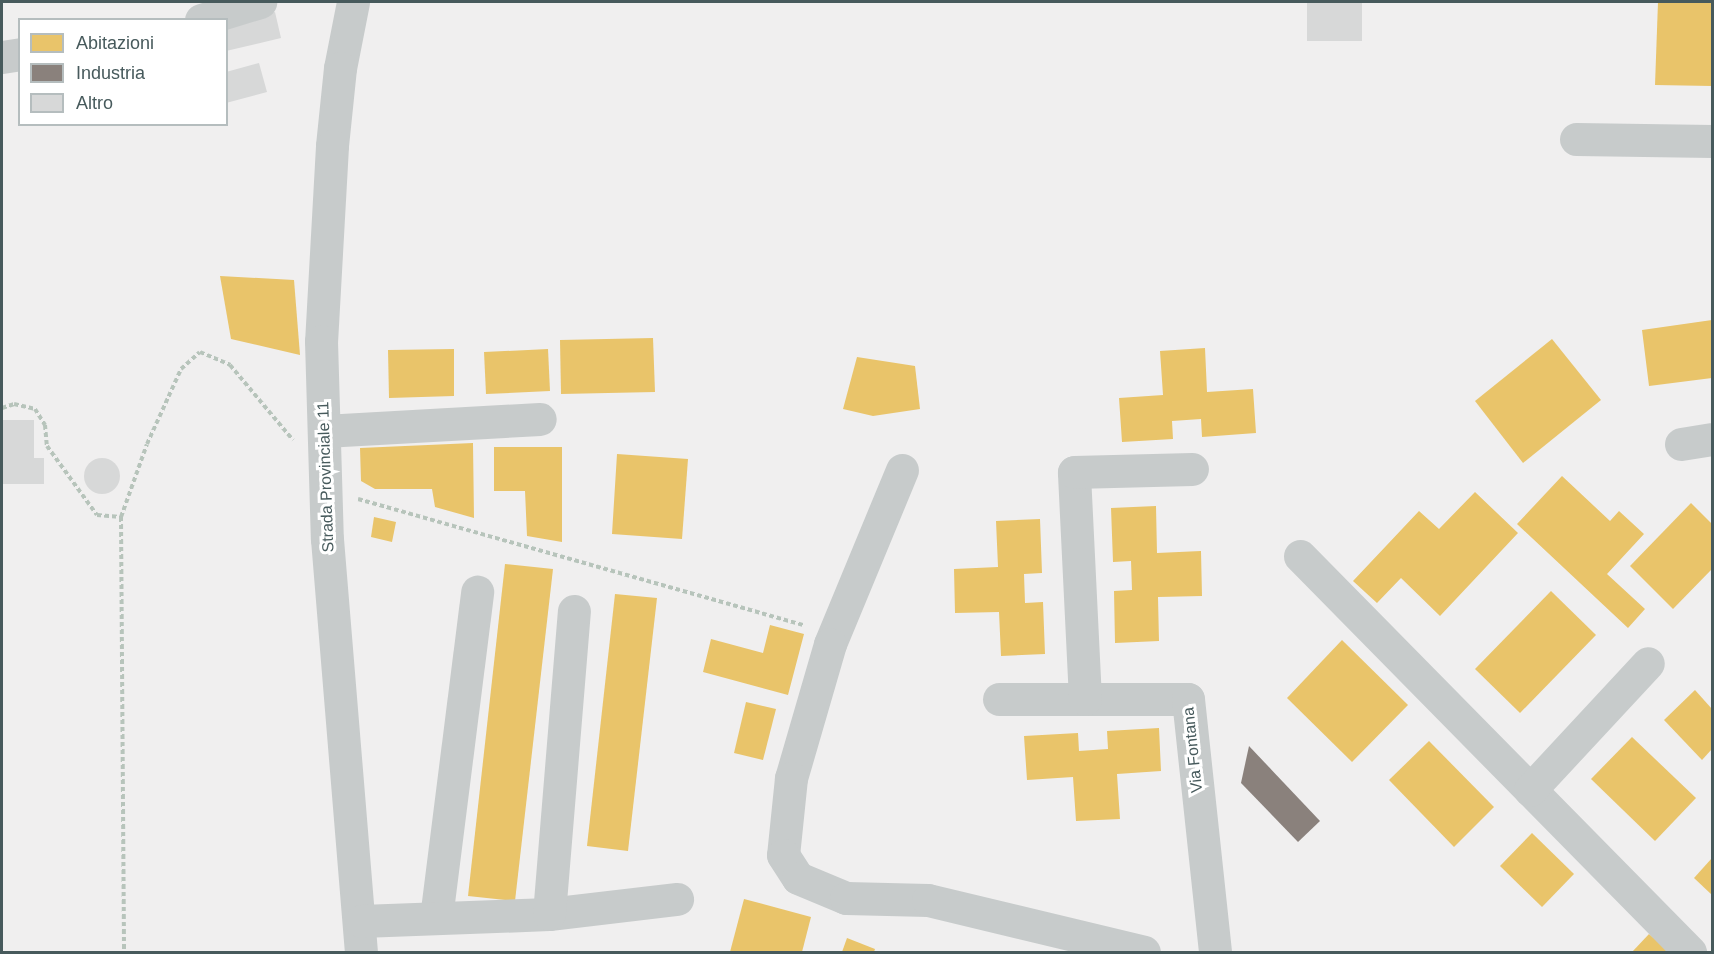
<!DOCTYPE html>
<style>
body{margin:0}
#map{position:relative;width:1714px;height:954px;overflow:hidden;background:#f0efef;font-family:Helvetica,sans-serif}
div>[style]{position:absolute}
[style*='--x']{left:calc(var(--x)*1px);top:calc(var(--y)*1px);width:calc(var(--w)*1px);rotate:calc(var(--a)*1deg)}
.homes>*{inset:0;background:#e9c46a}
.industry>*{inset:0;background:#8a817c}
.building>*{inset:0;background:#d7d8d8}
.round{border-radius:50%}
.path>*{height:4px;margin-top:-2px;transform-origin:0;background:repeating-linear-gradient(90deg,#b7c4bb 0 4.5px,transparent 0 7.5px)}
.minor>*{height:33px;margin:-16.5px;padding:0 16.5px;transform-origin:16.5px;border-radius:16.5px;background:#c7cbcb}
span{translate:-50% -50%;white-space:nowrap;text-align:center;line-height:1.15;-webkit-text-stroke:6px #fff;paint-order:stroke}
.street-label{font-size:16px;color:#475a5c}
.frame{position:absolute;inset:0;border:3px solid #475a5c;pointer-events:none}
.legend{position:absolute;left:18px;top:18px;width:210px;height:108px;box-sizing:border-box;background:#fff;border:2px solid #b5bdbe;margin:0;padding:8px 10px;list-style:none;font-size:18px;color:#475a5c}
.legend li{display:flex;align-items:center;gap:12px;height:30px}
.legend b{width:30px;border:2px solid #b5bdbe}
</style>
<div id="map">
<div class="homes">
<i style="clip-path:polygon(1658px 2px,1712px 2px,1712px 86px,1655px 85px)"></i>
<i style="clip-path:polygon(220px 276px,294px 280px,300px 355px,231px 339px)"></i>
<i style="clip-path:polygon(1712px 320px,1712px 378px,1649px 386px,1642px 330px)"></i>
<i style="clip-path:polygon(653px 338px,655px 392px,561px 394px,560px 340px)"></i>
<i style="clip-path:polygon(1552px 339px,1601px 400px,1523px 463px,1475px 401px)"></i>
<i style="clip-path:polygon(1205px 348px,1207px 392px,1253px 389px,1256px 433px,1202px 437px,1201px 419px,1172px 421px,1173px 439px,1122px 442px,1119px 398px,1163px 395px,1160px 351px)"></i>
<i style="clip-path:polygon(454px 349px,454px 396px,389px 398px,388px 350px)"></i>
<i style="clip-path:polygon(548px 349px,550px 391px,486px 394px,484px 352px)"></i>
<i style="clip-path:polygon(857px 357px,915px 366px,920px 409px,873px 416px,843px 409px)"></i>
<i style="clip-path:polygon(473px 443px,474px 518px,435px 507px,432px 489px,375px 489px,361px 481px,360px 448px)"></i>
<i style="clip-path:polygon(494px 447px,562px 447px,562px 542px,527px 536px,525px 491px,494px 491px)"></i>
<i style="clip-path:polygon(617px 454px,688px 459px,682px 539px,612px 534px)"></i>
<i style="clip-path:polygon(1562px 476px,1610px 521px,1619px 511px,1644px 534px,1607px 574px,1645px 609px,1628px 628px,1517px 524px)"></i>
<i style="clip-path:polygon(1475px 492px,1518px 533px,1440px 616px,1401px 578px,1377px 603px,1353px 581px,1419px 511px,1439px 529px)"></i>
<i style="clip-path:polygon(1691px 503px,1712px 524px,1712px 569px,1673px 609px,1630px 566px)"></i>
<i style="clip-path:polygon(1156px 506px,1157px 553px,1201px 551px,1202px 596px,1158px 597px,1159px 641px,1115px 643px,1114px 591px,1132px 590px,1131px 561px,1113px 562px,1111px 508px)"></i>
<i style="clip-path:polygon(374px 517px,396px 522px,392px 542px,371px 537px)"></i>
<i style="clip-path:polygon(1040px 519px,1042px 573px,1024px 574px,1025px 603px,1043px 602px,1045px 654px,1001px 656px,999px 612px,955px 613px,954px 569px,998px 567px,996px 521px)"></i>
<i style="clip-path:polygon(505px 564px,553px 569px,515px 901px,468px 896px)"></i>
<i style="clip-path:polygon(1551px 591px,1596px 635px,1520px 713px,1475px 669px)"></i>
<i style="clip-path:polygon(615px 594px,657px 598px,628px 851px,587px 846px)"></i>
<i style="clip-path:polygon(770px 625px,804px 634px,788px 695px,703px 672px,711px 639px,763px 653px)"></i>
<i style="clip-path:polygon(1342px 640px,1408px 705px,1352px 762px,1287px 698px)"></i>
<i style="clip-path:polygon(1695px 690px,1712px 709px,1712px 749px,1702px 760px,1664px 720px)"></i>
<i style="clip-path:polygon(746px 702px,776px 709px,763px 760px,734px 753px)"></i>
<i style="clip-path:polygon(1159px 728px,1161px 771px,1117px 774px,1120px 819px,1076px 821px,1073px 777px,1027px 780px,1024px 736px,1078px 733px,1079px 751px,1108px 749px,1107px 731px)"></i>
<i style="clip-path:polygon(1632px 737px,1696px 798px,1655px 841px,1591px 779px)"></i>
<i style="clip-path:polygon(1429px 741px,1494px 807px,1454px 847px,1389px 780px)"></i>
<i style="clip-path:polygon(1532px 833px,1574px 874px,1542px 907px,1500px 866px)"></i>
<i style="clip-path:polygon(1712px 858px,1712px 895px,1694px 878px)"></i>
<i style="clip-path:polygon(744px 899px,811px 917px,802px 952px,730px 952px)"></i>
<i style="clip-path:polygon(1649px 934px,1670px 952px,1632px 952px)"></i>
<i style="clip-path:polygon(847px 938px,875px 949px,874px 952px,842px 952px)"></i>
</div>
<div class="industry">
<i style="clip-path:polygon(1249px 746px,1320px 821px,1298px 842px,1241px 783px)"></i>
</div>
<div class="building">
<i style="clip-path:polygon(1307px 2px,1362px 2px,1362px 41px,1307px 41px)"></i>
<i style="clip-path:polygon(275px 12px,281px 38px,226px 51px,226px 23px)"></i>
<i style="clip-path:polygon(259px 63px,267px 92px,226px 103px,226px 72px)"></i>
<i style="clip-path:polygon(2px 420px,34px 420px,34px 458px,44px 458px,44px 484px,2px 484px)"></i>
<i class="round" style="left:84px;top:458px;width:36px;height:36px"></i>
</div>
<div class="path">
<i style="--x:2;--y:408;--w:13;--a:-18"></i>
<i style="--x:14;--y:404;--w:22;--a:13"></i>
<i style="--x:35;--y:409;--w:19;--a:58"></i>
<i style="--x:45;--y:425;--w:21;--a:85"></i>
<i style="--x:47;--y:446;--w:85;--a:54.1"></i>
<i style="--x:97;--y:515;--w:24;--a:5"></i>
<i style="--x:121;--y:517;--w:77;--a:-70.4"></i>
<i style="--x:147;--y:444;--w:82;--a:-65.6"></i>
<i style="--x:181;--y:369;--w:25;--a:-42"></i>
<i style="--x:200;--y:352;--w:33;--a:23"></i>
<i style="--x:230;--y:365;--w:98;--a:50"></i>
<i style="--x:358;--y:499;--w:463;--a:15.8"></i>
<i style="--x:121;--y:517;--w:435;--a:89.6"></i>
</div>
<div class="minor">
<i style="--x:353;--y:2;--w:67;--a:101.1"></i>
<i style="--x:340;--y:68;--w:78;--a:95.9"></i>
<i style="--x:332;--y:146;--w:195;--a:93.2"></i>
<i style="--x:321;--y:341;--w:198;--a:88.3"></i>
<i style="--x:327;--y:539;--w:414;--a:85.3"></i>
<i style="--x:201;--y:20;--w:62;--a:-17"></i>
<i style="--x:2;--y:57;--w:18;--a:-9"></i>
<i style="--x:1576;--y:139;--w:136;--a:0.8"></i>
<i style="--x:324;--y:431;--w:216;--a:-3.2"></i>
<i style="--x:1681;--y:444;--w:31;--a:-9"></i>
<i style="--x:902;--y:470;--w:188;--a:112.5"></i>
<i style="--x:830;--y:644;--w:140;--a:106.2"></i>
<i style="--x:791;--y:778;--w:77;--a:95.9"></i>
<i style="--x:783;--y:855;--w:27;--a:57"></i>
<i style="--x:798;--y:878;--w:52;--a:22.6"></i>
<i style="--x:846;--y:898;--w:82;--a:1.4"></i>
<i style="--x:928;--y:900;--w:222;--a:13.5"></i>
<i style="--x:1300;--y:556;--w:556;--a:45.44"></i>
<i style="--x:999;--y:699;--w:189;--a:0"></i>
<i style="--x:1188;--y:699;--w:254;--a:83.9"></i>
<i style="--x:1085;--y:699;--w:227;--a:-92.8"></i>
<i style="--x:1074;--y:472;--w:118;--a:-1.5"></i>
<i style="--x:1530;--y:790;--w:173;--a:-47.1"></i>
<i style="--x:549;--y:914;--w:129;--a:-6.7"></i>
<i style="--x:436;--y:918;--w:329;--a:-82.8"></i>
<i style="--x:361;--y:921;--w:188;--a:-2.1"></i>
<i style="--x:549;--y:914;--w:304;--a:-85.3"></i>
</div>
<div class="street-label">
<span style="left:326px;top:477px;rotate:-92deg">Strada Provinciale 11</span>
<span style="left:1193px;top:750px;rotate:-96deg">Via Fontana</span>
</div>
<div class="frame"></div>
<ul class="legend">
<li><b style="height:16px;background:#e9c46a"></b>Abitazioni</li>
<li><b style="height:16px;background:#8a817c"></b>Industria</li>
<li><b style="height:16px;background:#d7d8d8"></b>Altro</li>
</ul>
</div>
